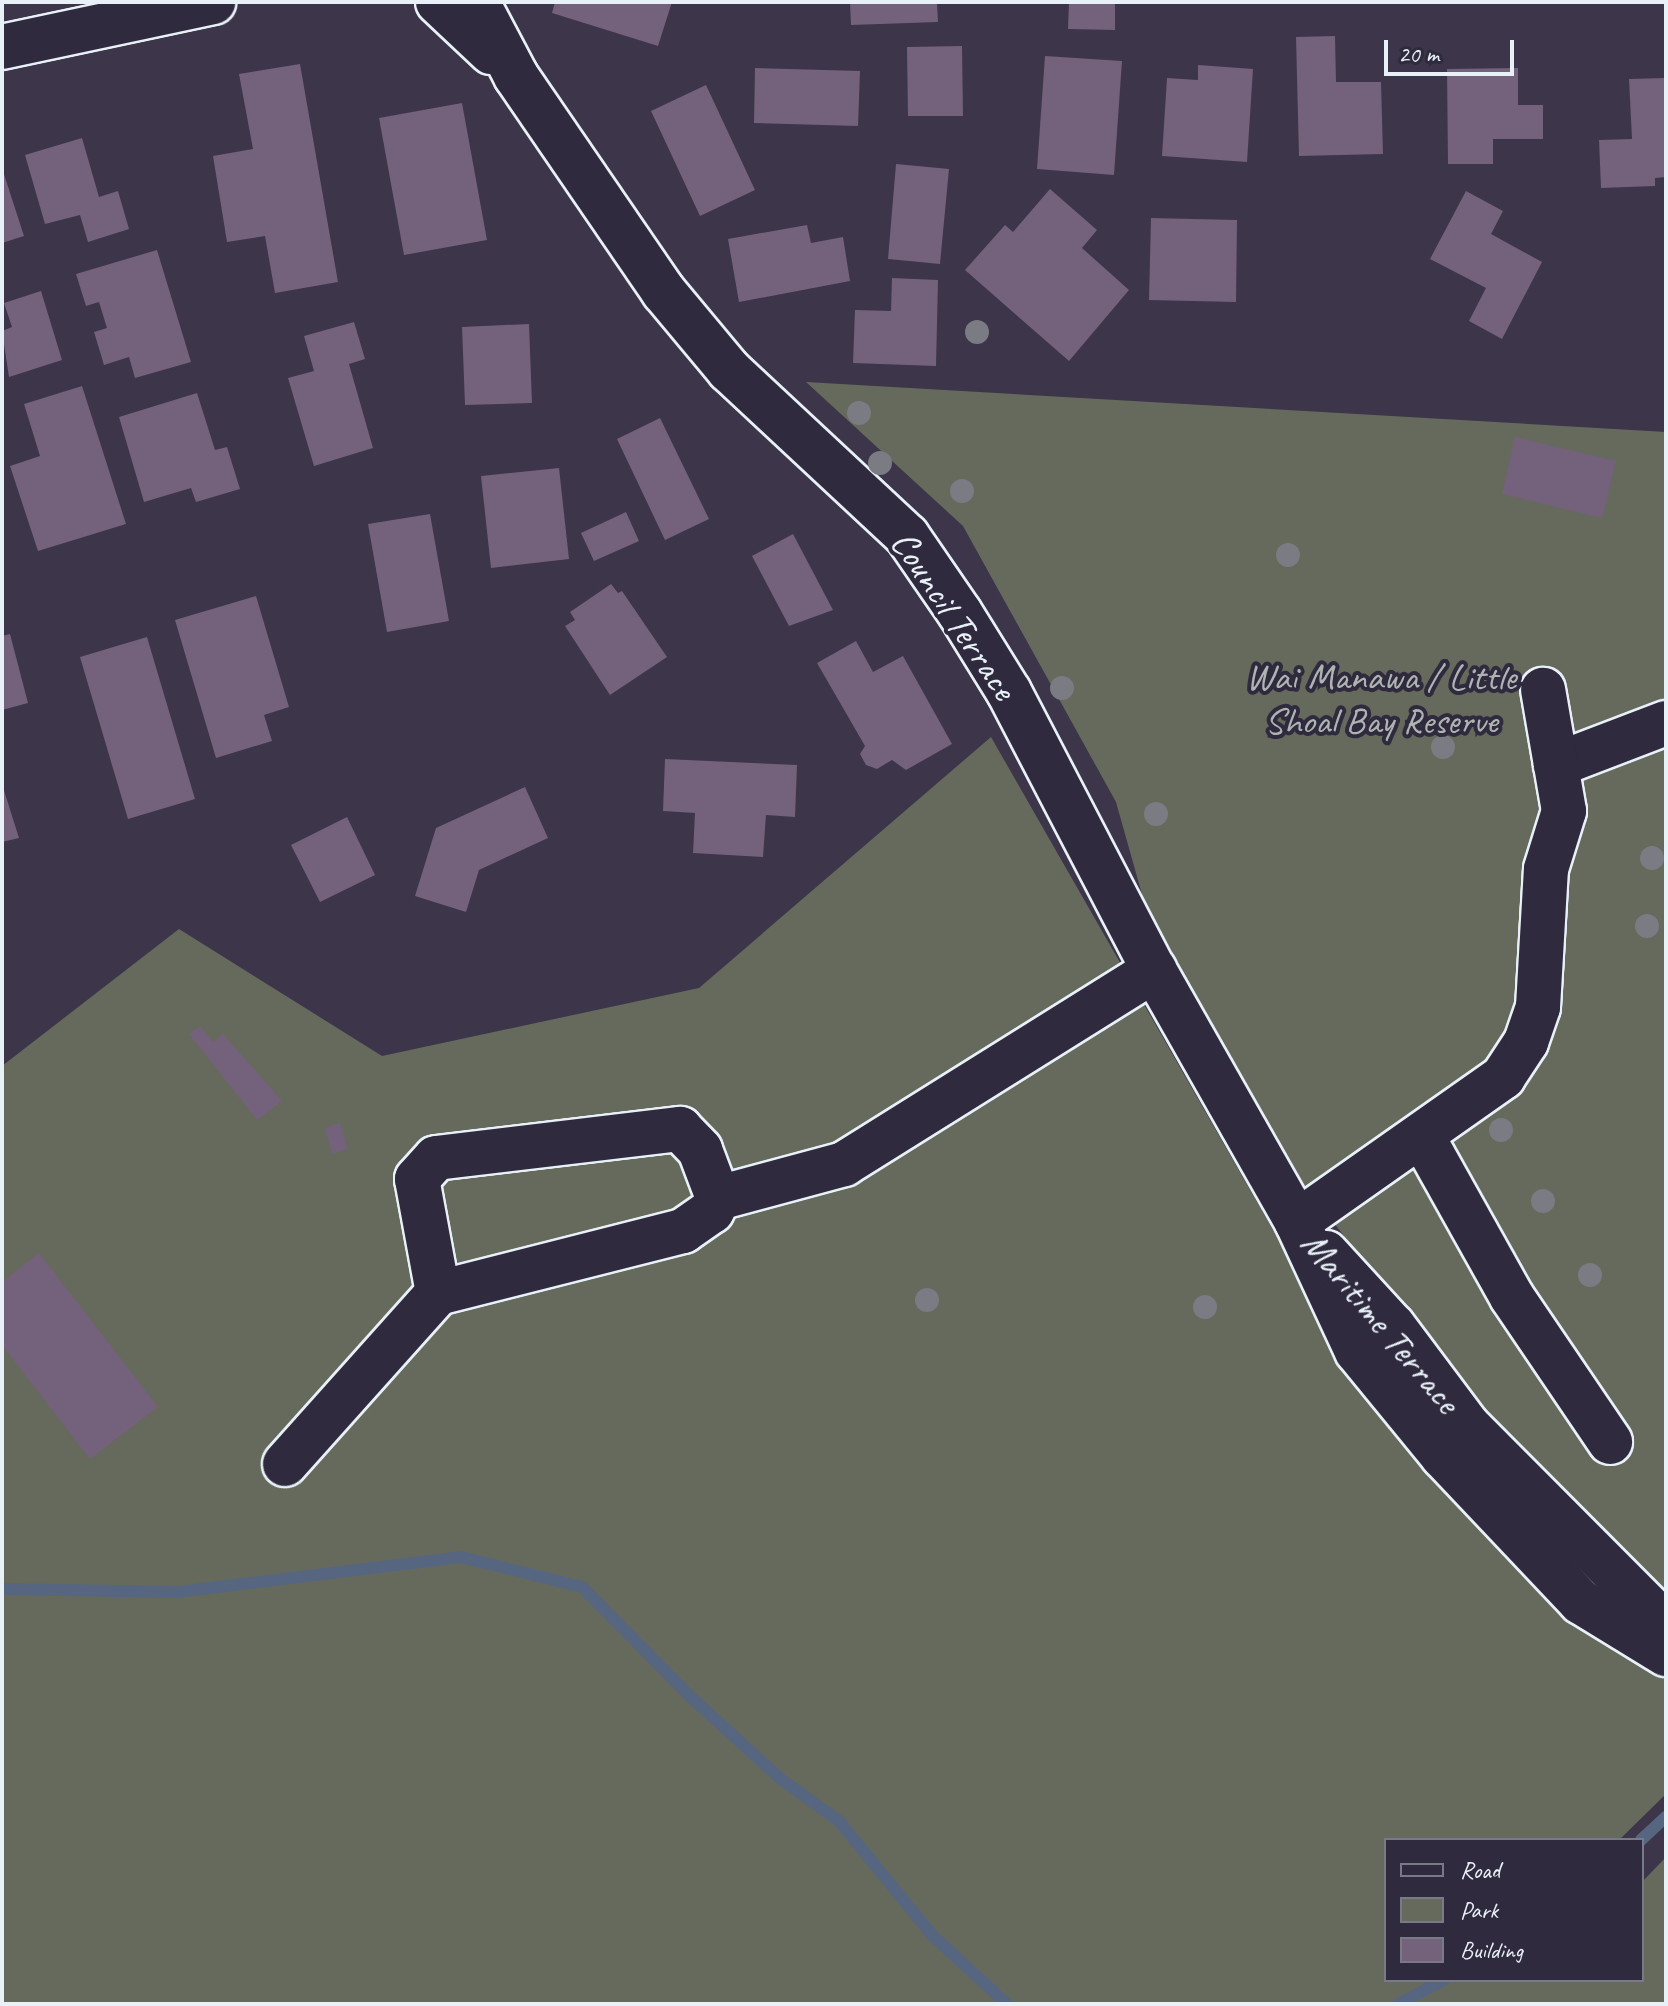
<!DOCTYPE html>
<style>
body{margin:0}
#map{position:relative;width:1668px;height:2006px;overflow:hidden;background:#3d3549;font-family:Caveat,sans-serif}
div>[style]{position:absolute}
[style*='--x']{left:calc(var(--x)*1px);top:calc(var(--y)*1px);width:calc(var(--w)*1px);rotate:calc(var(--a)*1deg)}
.green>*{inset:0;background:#666a5c}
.stream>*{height:12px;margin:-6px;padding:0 6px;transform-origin:6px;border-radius:6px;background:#566680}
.building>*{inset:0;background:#74617b}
.roads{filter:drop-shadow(2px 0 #e8f1f8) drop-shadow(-2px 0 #e8f1f8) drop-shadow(0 2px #e8f1f8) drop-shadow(0 -2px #e8f1f8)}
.minor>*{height:44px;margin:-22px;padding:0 22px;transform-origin:22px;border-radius:22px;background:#2f2a3d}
.trees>*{width:24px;height:24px;margin:-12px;border-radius:50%;background:#7b7b83}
span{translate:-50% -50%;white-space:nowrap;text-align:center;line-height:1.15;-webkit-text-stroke:8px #2f2a3d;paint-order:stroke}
.street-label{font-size:38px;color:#e8f1f8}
.park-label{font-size:38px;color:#aeb4b2}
.frame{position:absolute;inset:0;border:4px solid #e8f1f8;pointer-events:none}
.legend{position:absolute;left:1384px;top:1838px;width:260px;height:144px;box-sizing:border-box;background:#2f2a3d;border:2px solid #797a88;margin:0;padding:10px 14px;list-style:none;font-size:24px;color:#e8f1f8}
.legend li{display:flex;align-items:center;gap:16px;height:40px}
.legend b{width:40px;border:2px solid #797a88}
.scale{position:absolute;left:1384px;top:40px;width:130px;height:36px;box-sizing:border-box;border:4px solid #e8f1f8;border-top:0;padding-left:10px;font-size:24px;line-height:28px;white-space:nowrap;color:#e8f1f8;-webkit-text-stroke:6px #2f2a3d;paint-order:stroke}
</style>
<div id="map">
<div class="green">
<i style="clip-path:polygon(806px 382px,1666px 432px,1666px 1602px,1479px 1409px,1284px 1159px,1143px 898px,1116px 802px,963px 526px)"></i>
<i style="clip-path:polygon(991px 737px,1344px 1354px,1556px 1590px,1666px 1680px,1666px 1794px,1619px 1840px,1386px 1840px,1386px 1980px,1642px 1980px,1642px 1882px,1666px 1857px,1666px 2004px,2px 2004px,2px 1066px,179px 929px,382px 1056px,699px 988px)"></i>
</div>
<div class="stream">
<i style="--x:2;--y:1589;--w:175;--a:1"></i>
<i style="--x:177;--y:1592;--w:286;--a:-7"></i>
<i style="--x:461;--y:1557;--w:125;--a:13.9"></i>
<i style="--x:582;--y:1587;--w:159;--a:45.3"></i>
<i style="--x:694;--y:1700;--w:119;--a:42.3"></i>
<i style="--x:782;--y:1780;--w:70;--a:35.7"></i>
<i style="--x:839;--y:1821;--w:147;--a:50.8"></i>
<i style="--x:932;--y:1935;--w:102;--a:42.6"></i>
<i style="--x:1641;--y:1840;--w:34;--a:-43"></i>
<i style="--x:1398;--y:2004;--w:52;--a:-27.6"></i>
</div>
<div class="building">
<i style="clip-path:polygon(555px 2px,672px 2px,658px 46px,552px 13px)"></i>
<i style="clip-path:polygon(850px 2px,937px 2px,938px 22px,851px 25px)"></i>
<i style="clip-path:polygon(1069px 2px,1115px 2px,1115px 30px,1068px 29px)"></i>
<i style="clip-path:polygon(1335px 36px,1336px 82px,1381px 82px,1383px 154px,1299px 156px,1296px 37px)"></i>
<i style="clip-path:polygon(962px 46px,963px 116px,908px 116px,907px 47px)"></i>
<i style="clip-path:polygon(1045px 56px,1122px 61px,1114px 175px,1037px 169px)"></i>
<i style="clip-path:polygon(300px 64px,338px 282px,275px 293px,265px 236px,227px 242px,213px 156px,253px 149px,239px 74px)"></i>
<i style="clip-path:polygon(1198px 65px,1253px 69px,1247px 162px,1162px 156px,1167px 78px,1198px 80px)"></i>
<i style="clip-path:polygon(755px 68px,860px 71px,858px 126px,754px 123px)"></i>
<i style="clip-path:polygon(1518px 68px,1518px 105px,1543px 105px,1543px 139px,1493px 139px,1493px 164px,1448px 164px,1447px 69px)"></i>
<i style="clip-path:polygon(1666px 78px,1666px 177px,1655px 178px,1655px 186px,1601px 188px,1599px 140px,1632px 139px,1629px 79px)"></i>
<i style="clip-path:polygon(706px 85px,755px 190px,700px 216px,651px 111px)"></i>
<i style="clip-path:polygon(462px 103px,487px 240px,404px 255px,379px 118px)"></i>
<i style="clip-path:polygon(82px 138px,99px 197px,118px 191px,129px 229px,88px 242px,80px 215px,45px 224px,25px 155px)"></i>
<i style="clip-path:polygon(896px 164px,949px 169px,940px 264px,888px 259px)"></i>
<i style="clip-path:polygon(2px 168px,24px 236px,2px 243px)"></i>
<i style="clip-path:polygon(1050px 189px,1097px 230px,1082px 248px,1129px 290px,1069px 361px,965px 270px,1005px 225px,1013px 232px)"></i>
<i style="clip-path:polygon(1466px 191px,1503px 211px,1491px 234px,1542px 262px,1502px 339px,1469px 321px,1486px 288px,1430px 259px)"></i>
<i style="clip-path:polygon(1151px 218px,1237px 220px,1236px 302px,1149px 300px)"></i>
<i style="clip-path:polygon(807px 225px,811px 243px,843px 237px,850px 281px,739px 302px,728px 239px)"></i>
<i style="clip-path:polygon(157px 250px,191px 362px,135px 378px,129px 357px,104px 365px,94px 332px,107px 328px,99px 302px,86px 306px,76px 274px)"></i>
<i style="clip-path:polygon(892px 278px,938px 280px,936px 366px,853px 363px,855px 310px,891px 311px)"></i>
<i style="clip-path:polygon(41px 291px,62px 360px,9px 377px,2px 331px,12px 327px,4px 303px)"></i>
<i style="clip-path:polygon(354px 322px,365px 359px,349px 364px,373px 448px,314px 466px,288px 378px,314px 371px,304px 336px)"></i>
<i style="clip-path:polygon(529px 324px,532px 403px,465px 405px,462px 327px)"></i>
<i style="clip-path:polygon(82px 386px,126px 524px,38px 551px,10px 466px,40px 456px,24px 404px)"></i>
<i style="clip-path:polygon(197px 393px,215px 450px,227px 447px,240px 489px,196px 502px,191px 488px,144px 502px,119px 417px)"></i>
<i style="clip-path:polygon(660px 418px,709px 519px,665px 540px,617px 439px)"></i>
<i style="clip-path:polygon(1515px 437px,1616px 461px,1602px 518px,1502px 494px)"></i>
<i style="clip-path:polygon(559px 468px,569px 559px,491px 568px,481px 476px)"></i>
<i style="clip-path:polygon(626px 512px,639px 541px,594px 561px,581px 533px)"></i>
<i style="clip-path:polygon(430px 514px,449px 621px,387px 632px,368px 524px)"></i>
<i style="clip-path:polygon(793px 534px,833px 610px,789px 626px,752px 556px)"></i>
<i style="clip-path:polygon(611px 584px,618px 593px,622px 591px,667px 657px,610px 695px,565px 626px,575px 620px,570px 612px)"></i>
<i style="clip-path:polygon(256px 596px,289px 707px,264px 715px,272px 741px,216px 758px,175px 620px)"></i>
<i style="clip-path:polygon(10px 634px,28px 703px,2px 710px,2px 636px)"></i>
<i style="clip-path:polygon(147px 637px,195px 799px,128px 819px,80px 657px)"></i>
<i style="clip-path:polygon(856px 641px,873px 672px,903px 656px,952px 744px,906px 770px,892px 760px,877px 769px,866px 765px,860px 754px,865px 746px,817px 663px)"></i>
<i style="clip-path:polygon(665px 759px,797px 765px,795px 817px,766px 815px,763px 857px,693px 853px,695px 813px,663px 811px)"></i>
<i style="clip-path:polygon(2px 784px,19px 838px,2px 842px)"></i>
<i style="clip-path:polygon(525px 787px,548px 838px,479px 870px,466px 912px,415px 896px,436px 828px)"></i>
<i style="clip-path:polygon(347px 817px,375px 875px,320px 902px,291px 845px)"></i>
<i style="clip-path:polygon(200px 1026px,213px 1042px,223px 1034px,282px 1101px,257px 1120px,189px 1034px)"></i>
<i style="clip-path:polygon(340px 1123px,348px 1149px,332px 1154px,325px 1128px)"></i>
<i style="clip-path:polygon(39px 1253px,158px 1407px,90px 1459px,2px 1345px,2px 1282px)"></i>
</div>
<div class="roads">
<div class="minor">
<i style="--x:438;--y:2;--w:73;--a:43.3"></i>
<i style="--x:477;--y:2;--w:84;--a:62.2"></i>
<i style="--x:516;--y:76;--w:262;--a:55.6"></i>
<i style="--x:664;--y:292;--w:102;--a:50.2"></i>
<i style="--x:729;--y:370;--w:243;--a:43"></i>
<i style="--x:907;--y:536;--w:93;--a:55.5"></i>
<i style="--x:960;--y:613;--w:93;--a:58.2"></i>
<i style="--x:1009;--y:692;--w:314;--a:62.5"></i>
<i style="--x:1154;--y:970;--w:290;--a:60.4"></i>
<i style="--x:1297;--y:1222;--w:142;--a:65.1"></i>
<i style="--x:1357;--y:1351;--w:136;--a:50.7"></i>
<i style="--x:1443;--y:1456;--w:201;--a:46.6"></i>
<i style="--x:1581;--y:1602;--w:100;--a:31.5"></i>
<i style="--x:2;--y:47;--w:216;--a:-12"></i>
<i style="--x:1556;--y:765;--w:118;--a:-20.9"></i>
<i style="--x:1422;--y:1136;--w:184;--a:60.8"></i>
<i style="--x:1512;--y:1297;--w:175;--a:55.9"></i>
<i style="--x:1297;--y:1222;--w:252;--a:-35.1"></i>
<i style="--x:1503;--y:1077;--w:42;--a:-56.7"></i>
<i style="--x:1526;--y:1042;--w:37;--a:-71"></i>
<i style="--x:1538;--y:1007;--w:138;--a:-86.7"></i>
<i style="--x:1546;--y:869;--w:61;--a:-72.8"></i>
<i style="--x:1564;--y:811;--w:123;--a:-99.8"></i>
<i style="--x:1326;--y:1253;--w:99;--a:47.5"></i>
<i style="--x:1393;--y:1326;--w:124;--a:53.2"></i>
<i style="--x:1467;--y:1425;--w:282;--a:45.1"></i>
<i style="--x:438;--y:1293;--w:116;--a:-100.4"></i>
<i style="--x:417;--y:1179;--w:28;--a:-48"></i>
<i style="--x:436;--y:1158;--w:246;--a:-6.8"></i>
<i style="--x:680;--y:1129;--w:29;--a:46"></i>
<i style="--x:700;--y:1150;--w:51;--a:69.4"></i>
<i style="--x:285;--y:1464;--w:229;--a:-48.2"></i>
<i style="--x:438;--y:1293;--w:253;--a:-14.2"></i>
<i style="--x:683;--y:1231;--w:35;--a:-35"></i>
<i style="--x:712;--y:1211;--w:14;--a:-65"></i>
<i style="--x:718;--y:1198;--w:131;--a:-15.1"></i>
<i style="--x:844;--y:1164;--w:366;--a:-32"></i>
</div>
</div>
<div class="trees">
<i style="left:977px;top:332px"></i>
<i style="left:859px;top:413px"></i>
<i style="left:880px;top:463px"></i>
<i style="left:962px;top:491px"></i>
<i style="left:1288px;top:555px"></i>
<i style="left:1062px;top:688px"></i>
<i style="left:1443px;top:747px"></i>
<i style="left:1156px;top:814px"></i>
<i style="left:1652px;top:858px"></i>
<i style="left:1647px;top:926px"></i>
<i style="left:1501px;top:1130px"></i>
<i style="left:1543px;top:1201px"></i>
<i style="left:1590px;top:1275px"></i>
<i style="left:927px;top:1300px"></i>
<i style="left:1205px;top:1307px"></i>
</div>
<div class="street-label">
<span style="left:954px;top:615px;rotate:56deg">Council Terrace</span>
<span style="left:1381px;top:1322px;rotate:50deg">Maritime Terrace</span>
</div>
<div class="park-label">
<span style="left:1381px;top:699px">Wai Manawa / Little<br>Shoal Bay Reserve</span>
</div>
<div class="frame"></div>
<ul class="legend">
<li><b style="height:10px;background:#2f2a3d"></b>Road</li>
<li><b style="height:22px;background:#666a5c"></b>Park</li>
<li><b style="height:22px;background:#74617b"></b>Building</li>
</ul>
<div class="scale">20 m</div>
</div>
